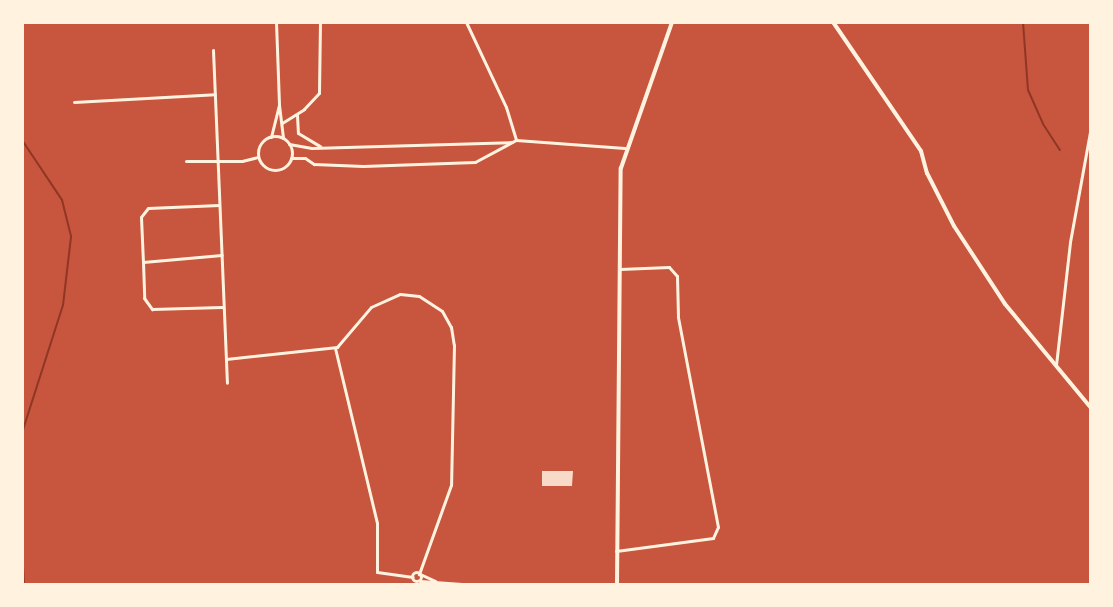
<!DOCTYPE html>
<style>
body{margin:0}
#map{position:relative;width:1113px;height:607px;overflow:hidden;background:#c8553d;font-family:"Golos Text",sans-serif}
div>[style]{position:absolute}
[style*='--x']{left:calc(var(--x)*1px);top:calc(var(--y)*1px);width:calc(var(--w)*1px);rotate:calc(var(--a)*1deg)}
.stream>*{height:2px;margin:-1px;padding:0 1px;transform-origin:1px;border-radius:1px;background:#8f3625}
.building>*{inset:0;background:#f7dbc8}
.minor>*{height:3px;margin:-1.5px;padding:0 1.5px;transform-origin:1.5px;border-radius:1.5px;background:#fff3e0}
.minor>.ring{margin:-1.5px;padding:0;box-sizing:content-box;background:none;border:3px solid #fff3e0;border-radius:50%}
.tertiary>*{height:4px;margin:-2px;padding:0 2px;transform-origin:2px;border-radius:2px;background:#fff3e0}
span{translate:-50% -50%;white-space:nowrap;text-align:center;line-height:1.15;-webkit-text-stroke:6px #fff3e0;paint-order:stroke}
.frame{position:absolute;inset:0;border:24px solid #fff3e0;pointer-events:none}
</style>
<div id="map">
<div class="stream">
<i style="--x:1023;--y:22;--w:68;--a:85.8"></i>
<i style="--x:1028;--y:90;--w:37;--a:66"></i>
<i style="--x:1043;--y:124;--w:31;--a:57"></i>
<i style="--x:22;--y:140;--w:72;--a:56.3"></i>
<i style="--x:62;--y:200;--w:38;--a:76"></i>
<i style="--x:71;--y:237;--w:68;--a:96.7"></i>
<i style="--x:63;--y:305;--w:134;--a:107.8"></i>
<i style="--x:22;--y:547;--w:38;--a:87"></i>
</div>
<div class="building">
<i style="clip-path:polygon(542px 471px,573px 471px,572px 486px,542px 486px)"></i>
</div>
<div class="minor">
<i style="--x:276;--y:22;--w:83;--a:87.9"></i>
<i style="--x:466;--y:22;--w:94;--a:64.8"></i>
<i style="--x:506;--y:107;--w:34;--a:73"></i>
<i style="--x:213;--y:50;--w:333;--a:87.6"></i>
<i style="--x:74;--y:102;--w:141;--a:-3.2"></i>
<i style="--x:297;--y:115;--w:18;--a:87"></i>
<i style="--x:298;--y:133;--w:26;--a:31"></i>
<i style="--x:282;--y:123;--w:26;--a:-32"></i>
<i style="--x:304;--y:109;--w:22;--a:-47"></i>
<i style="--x:319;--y:93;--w:71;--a:-89.2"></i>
<i class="ring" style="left:258px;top:136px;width:31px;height:31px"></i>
<i style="--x:271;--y:137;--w:33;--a:-76"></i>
<i style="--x:279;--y:105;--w:33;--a:83"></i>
<i style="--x:289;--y:144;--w:23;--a:10"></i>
<i style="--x:312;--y:148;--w:200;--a:-1.7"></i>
<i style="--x:291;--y:158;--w:14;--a:0"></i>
<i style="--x:305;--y:158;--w:11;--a:34"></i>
<i style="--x:314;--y:164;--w:49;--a:2.3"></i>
<i style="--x:363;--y:166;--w:112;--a:-2"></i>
<i style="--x:475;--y:162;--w:47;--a:-28.2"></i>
<i style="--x:516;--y:140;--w:109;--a:4.2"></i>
<i style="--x:186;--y:161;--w:56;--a:0"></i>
<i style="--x:242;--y:161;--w:16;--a:-14"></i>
<i style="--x:219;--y:205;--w:71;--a:177.6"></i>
<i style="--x:148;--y:208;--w:11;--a:128"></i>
<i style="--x:141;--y:217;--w:45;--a:87.5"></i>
<i style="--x:143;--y:262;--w:79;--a:-5.1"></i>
<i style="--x:143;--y:262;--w:36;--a:88"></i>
<i style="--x:144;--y:298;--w:14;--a:54"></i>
<i style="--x:152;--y:309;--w:70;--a:-1.6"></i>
<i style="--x:335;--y:348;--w:180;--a:76.5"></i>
<i style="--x:377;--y:523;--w:49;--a:90"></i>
<i style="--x:377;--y:572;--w:36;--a:8"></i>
<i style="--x:226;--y:359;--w:112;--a:-6.2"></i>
<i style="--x:337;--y:347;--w:52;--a:-49.6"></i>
<i style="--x:371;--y:307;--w:32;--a:-24"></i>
<i style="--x:400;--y:294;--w:19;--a:6"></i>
<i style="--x:419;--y:296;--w:27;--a:33"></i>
<i style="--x:442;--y:311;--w:18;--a:61"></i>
<i style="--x:451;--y:327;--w:18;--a:81"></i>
<i style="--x:454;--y:345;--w:140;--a:91.2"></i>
<i style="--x:451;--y:485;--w:95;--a:109.8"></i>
<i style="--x:1056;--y:365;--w:124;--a:-83.5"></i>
<i style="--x:1070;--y:242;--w:117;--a:-79.7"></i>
<i style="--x:616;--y:551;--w:98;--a:-7.6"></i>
<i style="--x:713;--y:538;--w:12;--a:-66"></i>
<i style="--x:718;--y:527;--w:214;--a:-100.8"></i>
<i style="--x:678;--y:317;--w:41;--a:-91.4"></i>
<i style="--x:677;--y:276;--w:12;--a:-132"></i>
<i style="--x:669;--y:267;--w:49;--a:177.7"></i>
<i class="ring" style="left:412.5px;top:572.5px;width:6px;height:6px"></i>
<i style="--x:420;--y:574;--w:17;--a:25"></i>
<i style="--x:420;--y:581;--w:42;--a:4.1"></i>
<i style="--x:462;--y:584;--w:154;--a:0"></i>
</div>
<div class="tertiary">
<i style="--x:833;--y:22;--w:156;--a:55.7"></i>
<i style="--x:921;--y:151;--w:23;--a:75"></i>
<i style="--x:927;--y:173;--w:59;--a:63"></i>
<i style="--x:954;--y:226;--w:93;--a:56.8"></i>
<i style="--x:1005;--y:304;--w:135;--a:50.4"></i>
<i style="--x:617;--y:585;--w:417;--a:-89.5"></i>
<i style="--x:621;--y:168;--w:155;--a:-70.7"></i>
</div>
<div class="frame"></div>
</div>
